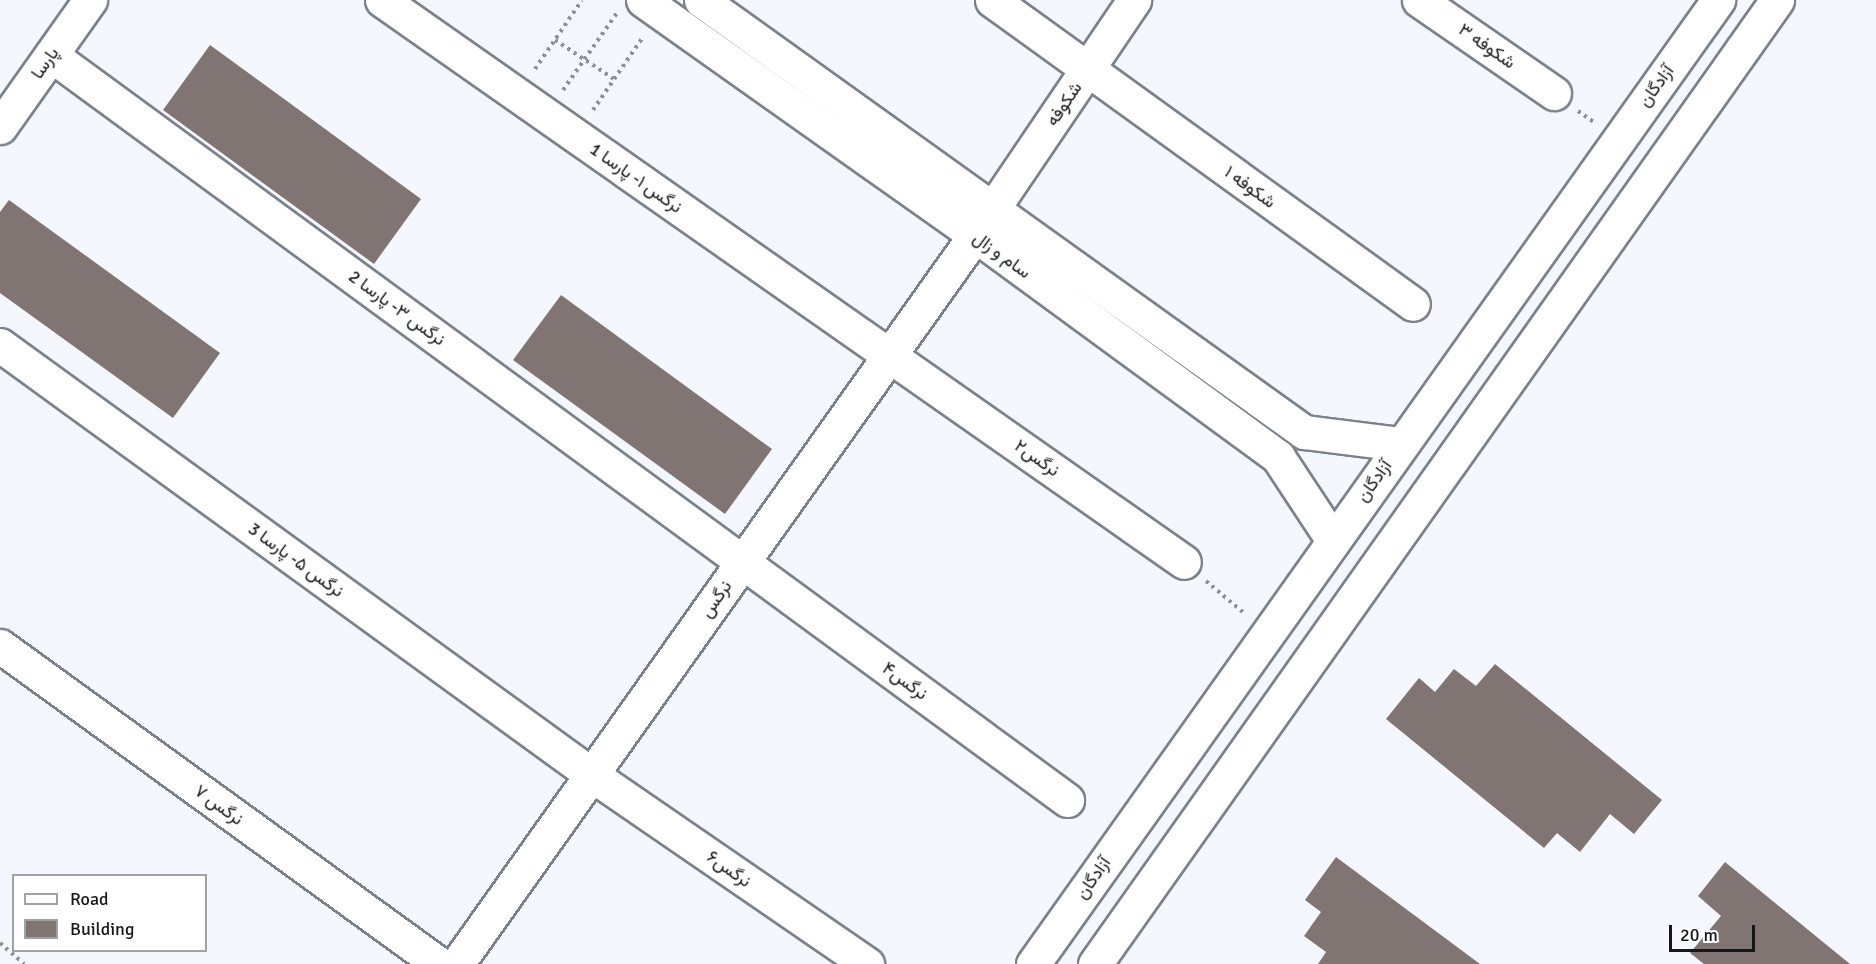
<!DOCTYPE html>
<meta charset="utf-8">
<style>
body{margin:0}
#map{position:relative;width:1876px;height:964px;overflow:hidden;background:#f4f8fe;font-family:Signika,Vazirmatn,sans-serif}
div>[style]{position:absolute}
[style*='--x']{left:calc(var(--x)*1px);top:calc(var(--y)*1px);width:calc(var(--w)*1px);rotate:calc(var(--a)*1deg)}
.building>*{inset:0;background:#817574}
.path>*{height:4px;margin-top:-2px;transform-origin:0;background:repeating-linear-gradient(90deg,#8d9095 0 3px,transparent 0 7.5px)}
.roads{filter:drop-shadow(2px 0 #7c828b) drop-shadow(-2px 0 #7c828b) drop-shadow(0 2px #7c828b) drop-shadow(0 -2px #7c828b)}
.minor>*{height:33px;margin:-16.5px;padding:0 16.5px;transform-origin:16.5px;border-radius:16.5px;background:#fff}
.major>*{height:33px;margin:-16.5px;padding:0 16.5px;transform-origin:16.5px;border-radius:16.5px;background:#fff}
span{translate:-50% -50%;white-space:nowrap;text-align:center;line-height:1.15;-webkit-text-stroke:4.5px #fff;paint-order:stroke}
.street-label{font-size:18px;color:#15171a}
.legend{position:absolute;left:12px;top:874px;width:195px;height:78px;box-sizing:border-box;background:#fff;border:2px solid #a1a2a3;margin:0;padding:8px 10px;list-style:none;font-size:18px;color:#15171a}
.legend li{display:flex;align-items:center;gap:12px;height:30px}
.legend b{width:30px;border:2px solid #a1a2a3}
.scale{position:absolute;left:1669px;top:925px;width:86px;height:27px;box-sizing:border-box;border:3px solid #15171a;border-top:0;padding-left:8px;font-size:18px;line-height:21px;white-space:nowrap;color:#15171a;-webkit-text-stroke:4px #fff;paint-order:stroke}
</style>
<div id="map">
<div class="building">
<i style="clip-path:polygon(210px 45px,421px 199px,374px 264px,163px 110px)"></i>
<i style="clip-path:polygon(9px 200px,220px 353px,173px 418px,0 293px,0 212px)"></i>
<i style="clip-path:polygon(561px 295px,772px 449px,725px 514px,513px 360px)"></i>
<i style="clip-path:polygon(1495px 664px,1662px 800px,1634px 834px,1610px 814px,1580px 852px,1557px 833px,1544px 848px,1386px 719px,1419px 678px,1435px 692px,1454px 669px,1476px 686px)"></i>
<i style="clip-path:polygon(1336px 857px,1480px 964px,1318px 964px,1326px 952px,1304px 936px,1321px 912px,1305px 900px)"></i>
<i style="clip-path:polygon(1725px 862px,1850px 964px,1704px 964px,1690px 953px,1721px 916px,1698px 896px)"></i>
</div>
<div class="path">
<i style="--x:555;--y:40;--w:71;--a:33.5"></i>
<i style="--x:535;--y:69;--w:83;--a:-55.7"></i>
<i style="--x:563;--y:90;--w:94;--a:-55"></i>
<i style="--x:593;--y:110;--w:88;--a:-55.6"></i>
<i style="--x:1578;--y:111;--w:19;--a:35"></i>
<i style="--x:1206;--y:581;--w:50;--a:40.1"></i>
<i style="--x:0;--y:943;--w:32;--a:41"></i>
</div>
<div class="roads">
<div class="minor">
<i style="--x:382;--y:0;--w:979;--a:35.02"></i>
<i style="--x:643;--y:0;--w:407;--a:35.3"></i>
<i style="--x:975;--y:235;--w:376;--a:36.2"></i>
<i style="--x:1278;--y:457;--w:98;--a:56.6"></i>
<i style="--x:701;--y:0;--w:742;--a:35.62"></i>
<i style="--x:1304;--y:432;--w:97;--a:7.1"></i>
<i style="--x:992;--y:0;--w:519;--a:35.83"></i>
<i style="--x:1419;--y:0;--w:164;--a:34.6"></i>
<i style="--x:51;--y:55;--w:1260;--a:36.25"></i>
<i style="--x:0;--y:127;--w:156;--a:-54.7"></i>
<i style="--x:0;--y:345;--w:732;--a:35.99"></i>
<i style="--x:592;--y:775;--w:334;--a:34.5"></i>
<i style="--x:0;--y:646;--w:542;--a:35.92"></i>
<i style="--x:457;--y:964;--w:894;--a:-54.6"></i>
<i style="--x:975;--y:235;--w:284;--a:-55.9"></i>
</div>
<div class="major">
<i style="--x:1033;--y:964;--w:1183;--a:-54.6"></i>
<i style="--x:1095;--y:964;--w:1181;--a:-54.72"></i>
</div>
</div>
<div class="street-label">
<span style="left:1487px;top:46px;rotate:35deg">شکوفه ۳</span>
<span style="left:45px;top:63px;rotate:-55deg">پارسا</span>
<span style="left:1656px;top:86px;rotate:-54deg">آزادگان</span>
<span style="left:1064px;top:104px;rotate:-56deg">شکوفه</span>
<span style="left:636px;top:178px;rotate:35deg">نرگس ۱- پارسا 1</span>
<span style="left:1250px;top:187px;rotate:36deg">شکوفه ۱</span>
<span style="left:1002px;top:255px;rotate:36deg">سام و زال</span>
<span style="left:397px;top:308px;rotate:36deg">نرگس ۳- پارسا 2</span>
<span style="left:1037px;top:458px;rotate:35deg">نرگس۲</span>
<span style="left:1374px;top:481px;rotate:-54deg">آزادگان</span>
<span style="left:296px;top:560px;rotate:36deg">نرگس ۵- پارسا 3</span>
<span style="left:716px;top:599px;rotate:-55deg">نرگس</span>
<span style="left:905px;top:681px;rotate:36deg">نرگس۴</span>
<span style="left:219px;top:805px;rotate:36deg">نرگس ۷</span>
<span style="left:729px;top:869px;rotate:35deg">نرگس۶</span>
<span style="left:1093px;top:878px;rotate:-55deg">آزادگان</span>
</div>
<ul class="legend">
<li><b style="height:8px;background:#fff"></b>Road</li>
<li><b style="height:16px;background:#817574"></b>Building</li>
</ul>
<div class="scale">20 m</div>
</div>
